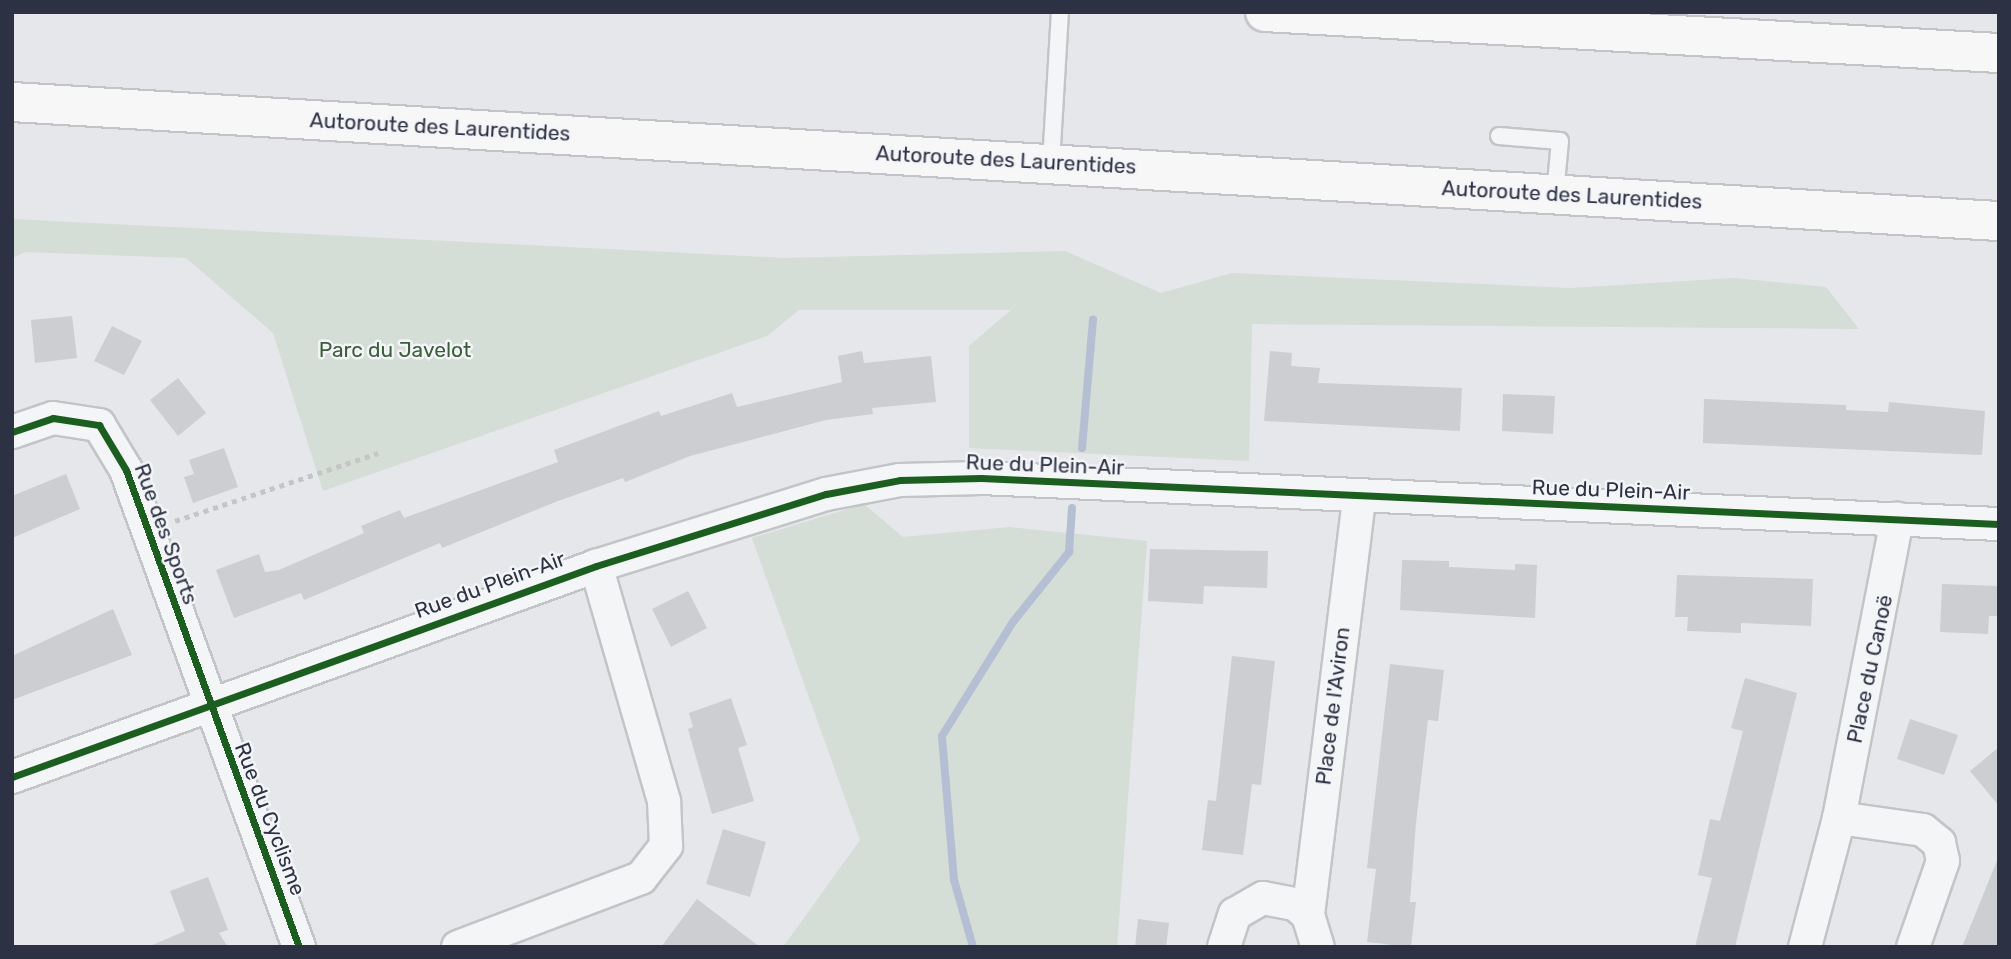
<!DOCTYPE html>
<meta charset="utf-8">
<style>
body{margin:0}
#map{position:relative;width:2011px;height:959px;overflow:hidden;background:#e5e7ea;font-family:Rubik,sans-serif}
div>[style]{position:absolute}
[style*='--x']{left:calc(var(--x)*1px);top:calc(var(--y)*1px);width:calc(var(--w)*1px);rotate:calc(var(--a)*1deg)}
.green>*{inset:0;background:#d4ddd6}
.stream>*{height:8px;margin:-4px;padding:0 4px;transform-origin:4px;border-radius:4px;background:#b5bfd3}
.building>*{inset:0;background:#ccced2}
.path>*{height:4.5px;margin-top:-2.25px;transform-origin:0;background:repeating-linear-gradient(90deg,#c4c5c9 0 5px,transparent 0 10px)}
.roads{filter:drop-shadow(2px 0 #c2c4c7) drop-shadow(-2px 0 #c2c4c7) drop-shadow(0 2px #c2c4c7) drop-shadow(0 -2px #c2c4c7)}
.service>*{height:16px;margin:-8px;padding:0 8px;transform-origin:8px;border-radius:8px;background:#f4f5f6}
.minor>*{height:32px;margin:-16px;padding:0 16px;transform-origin:16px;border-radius:16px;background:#f4f5f6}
.motorway>*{height:38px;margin:-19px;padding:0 19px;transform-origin:19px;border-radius:19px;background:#f7f7f8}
.cycleway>*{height:7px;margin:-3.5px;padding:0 3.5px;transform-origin:3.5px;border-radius:3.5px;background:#1b5e20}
span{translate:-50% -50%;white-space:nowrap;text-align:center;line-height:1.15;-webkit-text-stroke:5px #f4f5f8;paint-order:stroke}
.street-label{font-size:21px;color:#2c3143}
.park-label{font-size:21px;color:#3b5e3a}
.frame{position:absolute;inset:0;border:14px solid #2c3143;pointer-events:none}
</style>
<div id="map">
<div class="green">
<i style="clip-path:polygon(12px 219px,785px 258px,1065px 251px,1161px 293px,1232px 273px,1570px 288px,1734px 278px,1826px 287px,1859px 329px,1252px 324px,1249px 461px,969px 448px,969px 346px,1011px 310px,799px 310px,767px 336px,323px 491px,273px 333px,186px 258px,26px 252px,12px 258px)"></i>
<i style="clip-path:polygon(864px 504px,903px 537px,1009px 527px,1147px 541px,1117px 947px,783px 947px,860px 840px,752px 538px)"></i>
</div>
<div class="stream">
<i style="--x:1082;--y:448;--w:129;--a:-85.1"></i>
<i style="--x:973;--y:947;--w:70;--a:-105.8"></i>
<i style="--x:954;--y:880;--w:144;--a:-94.8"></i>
<i style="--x:942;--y:736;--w:134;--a:-58.1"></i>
<i style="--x:1013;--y:622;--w:90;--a:-51.3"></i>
<i style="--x:1069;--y:552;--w:44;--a:-86.1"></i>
</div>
<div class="building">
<i style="clip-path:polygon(72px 316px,77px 358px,35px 363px,31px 320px)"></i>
<i style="clip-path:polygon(112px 326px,142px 341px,124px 375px,94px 361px)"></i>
<i style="clip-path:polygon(862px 351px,864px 363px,931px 356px,936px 402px,872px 408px,873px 414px,826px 420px,690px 456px,625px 482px,623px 478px,558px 501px,442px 548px,440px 543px,304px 600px,301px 593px,234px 618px,216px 570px,259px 554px,265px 572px,279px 570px,364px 533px,361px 526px,400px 510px,404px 518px,558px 462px,554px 450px,659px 411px,661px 416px,732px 393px,737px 407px,842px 382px,838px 356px)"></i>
<i style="clip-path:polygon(1270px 351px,1292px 353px,1291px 366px,1320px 368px,1318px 383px,1462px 388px,1460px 431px,1264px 421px)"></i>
<i style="clip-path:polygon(178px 378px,206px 413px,178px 436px,150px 400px)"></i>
<i style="clip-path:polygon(1503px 394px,1555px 396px,1553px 434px,1502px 431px)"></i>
<i style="clip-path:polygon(1704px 399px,1846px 405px,1846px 410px,1888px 412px,1889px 402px,1985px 411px,1982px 455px,1703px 443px)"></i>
<i style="clip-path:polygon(224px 448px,238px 487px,193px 503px,184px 477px,194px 474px,189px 460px)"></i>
<i style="clip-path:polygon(66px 474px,80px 509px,12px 538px,12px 496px)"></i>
<i style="clip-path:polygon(1150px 549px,1268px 551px,1267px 588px,1204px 586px,1203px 604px,1148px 601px)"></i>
<i style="clip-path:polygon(1402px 560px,1449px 561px,1449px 567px,1515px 570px,1515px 564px,1537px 565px,1535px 618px,1400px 610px)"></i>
<i style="clip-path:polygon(1677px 575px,1813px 579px,1811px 626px,1741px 623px,1741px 633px,1687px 631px,1688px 617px,1675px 617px)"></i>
<i style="clip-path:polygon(1942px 584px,1999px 586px,1999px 616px,1989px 616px,1988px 634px,1940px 632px)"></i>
<i style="clip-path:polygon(688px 591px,707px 628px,671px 647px,652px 609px)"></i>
<i style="clip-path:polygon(113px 609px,132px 655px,12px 700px,12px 656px)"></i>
<i style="clip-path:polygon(1232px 656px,1275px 661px,1261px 785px,1252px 784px,1243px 855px,1202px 850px,1208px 800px,1216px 801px)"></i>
<i style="clip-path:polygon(1390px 664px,1444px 670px,1438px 721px,1428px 720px,1416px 823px,1410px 902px,1416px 902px,1411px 947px,1367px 942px,1376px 869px,1367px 868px)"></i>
<i style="clip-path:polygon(1745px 678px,1797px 693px,1735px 947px,1695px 947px,1712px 878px,1698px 875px,1710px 819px,1720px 821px,1743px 731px,1731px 728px)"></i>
<i style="clip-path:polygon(731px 698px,747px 745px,738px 748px,754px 801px,712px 814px,688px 729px,693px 727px,689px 713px)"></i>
<i style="clip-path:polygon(1910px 719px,1958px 735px,1944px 775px,1897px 759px)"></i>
<i style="clip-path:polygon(1999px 747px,1999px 806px,1970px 771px)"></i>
<i style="clip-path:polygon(723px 829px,766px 842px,750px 897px,706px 884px)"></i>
<i style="clip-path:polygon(1998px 858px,1999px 947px,1962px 947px)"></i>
<i style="clip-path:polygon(208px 877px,228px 930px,219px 933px,228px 947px,148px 947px,185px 931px,170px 891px)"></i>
<i style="clip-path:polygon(697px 899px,760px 947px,661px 947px)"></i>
<i style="clip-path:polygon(1138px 919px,1169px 923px,1166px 947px,1135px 947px)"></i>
</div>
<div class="path">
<i style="--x:175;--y:521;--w:214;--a:-18.5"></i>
</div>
<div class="roads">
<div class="service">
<i style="--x:1499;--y:136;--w:61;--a:4.7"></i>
<i style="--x:1560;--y:141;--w:53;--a:95.4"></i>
<i style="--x:1051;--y:163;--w:151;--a:-86.6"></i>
</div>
<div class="minor">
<i style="--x:12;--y:432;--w:43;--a:-18.9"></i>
<i style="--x:53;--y:418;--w:47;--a:8.7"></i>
<i style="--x:99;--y:425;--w:52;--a:59"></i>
<i style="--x:126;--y:470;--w:507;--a:70.07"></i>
<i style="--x:12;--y:777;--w:621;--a:-19.86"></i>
<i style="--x:596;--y:566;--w:241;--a:-17.4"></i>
<i style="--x:826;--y:494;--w:75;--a:-10.7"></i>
<i style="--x:900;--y:480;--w:81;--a:-1.4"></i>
<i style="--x:981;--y:478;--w:1019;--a:2.59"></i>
<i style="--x:1839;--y:818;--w:85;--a:8.1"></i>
<i style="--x:1923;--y:830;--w:21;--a:39"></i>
<i style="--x:1939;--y:843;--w:18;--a:77"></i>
<i style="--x:1943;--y:861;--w:91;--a:109.2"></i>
<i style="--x:1308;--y:915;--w:421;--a:-83"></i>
<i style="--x:458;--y:947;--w:196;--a:-20.7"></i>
<i style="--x:641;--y:878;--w:41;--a:-52"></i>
<i style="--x:666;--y:846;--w:45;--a:-92.5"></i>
<i style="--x:664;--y:801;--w:245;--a:-106.1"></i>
<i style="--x:1224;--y:947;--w:35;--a:-72"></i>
<i style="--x:1235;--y:914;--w:32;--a:-30"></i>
<i style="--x:1263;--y:898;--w:33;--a:11"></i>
<i style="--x:1295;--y:904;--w:17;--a:40"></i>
<i style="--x:1308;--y:915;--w:34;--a:73"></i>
<i style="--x:1805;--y:947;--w:133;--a:-75.2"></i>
<i style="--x:1839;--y:818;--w:305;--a:-79"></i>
</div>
<div class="motorway">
<i style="--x:1265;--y:12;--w:735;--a:3.2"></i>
<i style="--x:12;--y:102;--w:1991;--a:3.43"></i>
</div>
</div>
<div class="cycleway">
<i style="--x:12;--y:432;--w:43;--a:-18.9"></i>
<i style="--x:53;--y:418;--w:47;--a:8.7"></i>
<i style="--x:99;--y:425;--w:52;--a:59"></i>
<i style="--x:126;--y:470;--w:507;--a:70.07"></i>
<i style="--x:12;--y:777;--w:621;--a:-19.86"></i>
<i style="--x:596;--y:566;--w:241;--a:-17.4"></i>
<i style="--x:826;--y:494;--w:75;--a:-10.7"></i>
<i style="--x:900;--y:480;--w:81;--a:-1.4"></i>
<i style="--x:981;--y:478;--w:1019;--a:2.59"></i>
</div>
<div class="street-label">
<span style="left:440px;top:127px;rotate:3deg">Autoroute des Laurentides</span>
<span style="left:1006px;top:160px;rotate:3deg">Autoroute des Laurentides</span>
<span style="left:1572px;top:195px;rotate:3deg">Autoroute des Laurentides</span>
<span style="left:1045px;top:465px;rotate:2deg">Rue du Plein-Air</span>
<span style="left:1611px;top:490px;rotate:2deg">Rue du Plein-Air</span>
<span style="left:166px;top:534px;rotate:70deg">Rue des Sports</span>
<span style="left:490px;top:585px;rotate:-20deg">Rue du Plein-Air</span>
<span style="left:1870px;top:669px;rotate:-78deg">Place du Canoë</span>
<span style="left:1333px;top:706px;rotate:-83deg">Place de l'Aviron</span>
<span style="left:270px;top:819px;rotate:69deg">Rue du Cyclisme</span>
</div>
<div class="park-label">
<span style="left:395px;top:350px">Parc du Javelot</span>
</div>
<div class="frame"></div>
</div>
